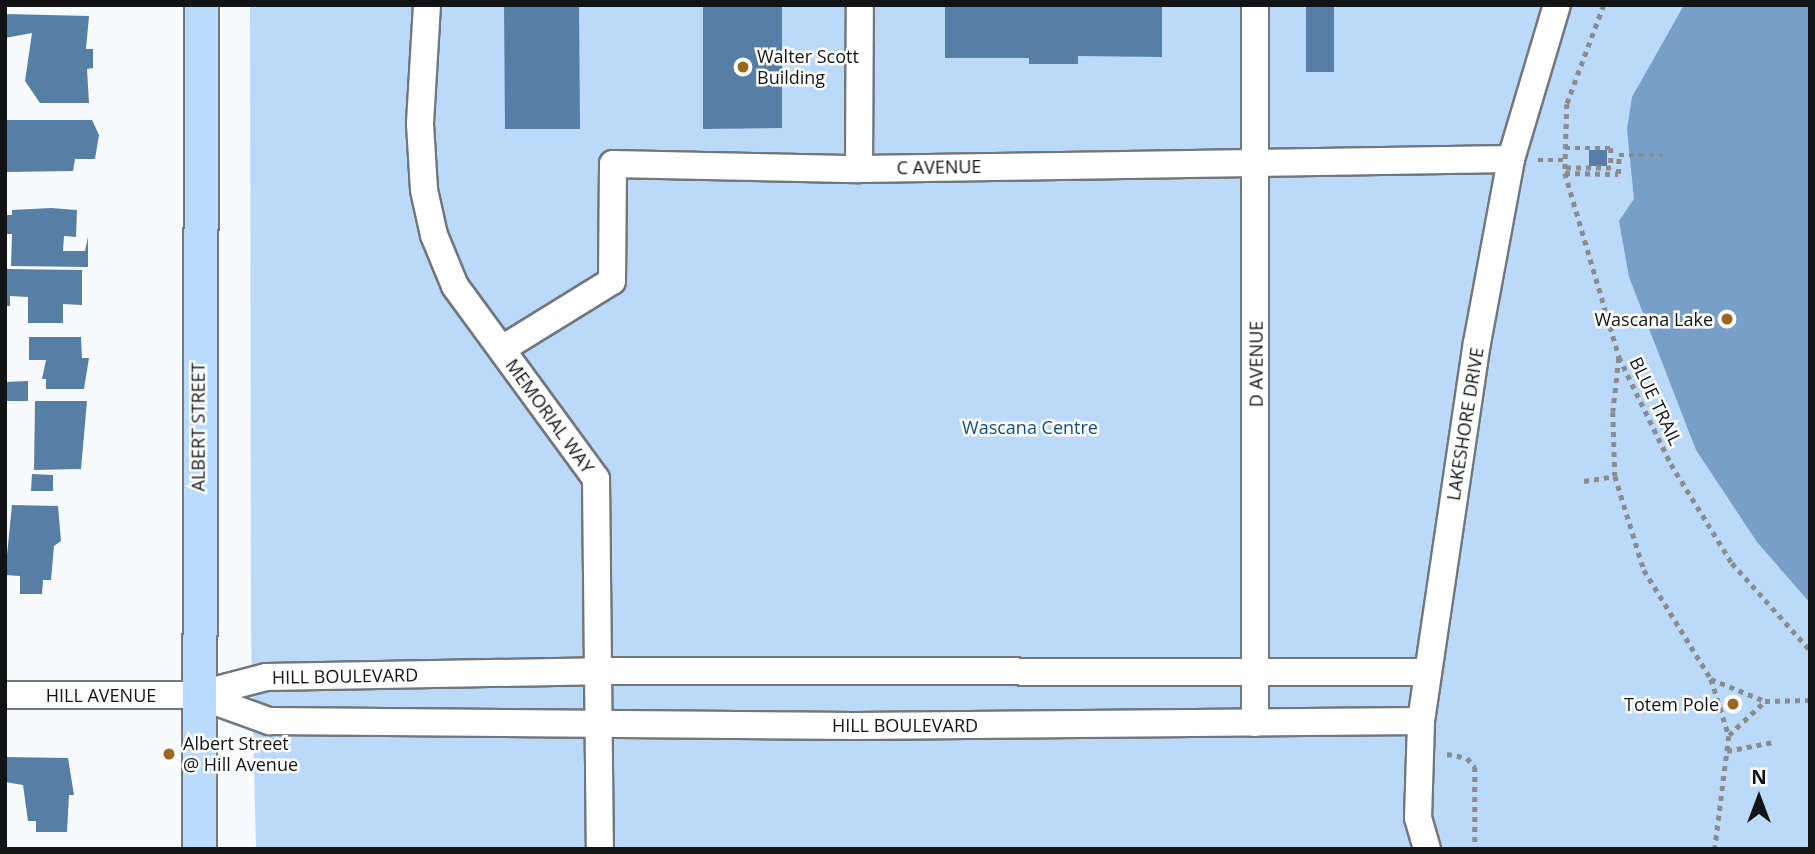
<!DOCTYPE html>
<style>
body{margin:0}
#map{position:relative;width:1815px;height:854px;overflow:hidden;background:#f7fafe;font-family:"Open Sans",sans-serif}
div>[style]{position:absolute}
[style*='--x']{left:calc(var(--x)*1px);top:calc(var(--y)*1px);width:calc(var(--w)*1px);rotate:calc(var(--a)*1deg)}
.green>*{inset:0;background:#bbdaf9}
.water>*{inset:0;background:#779fc7}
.building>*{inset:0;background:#577ea4}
.path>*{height:4.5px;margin-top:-2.25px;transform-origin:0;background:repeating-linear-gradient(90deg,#8a8c8f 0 5px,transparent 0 10px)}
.roads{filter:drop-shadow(2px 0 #72777d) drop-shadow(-2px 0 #72777d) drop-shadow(0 2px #72777d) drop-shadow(0 -2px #72777d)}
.minor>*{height:26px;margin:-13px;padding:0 13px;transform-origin:13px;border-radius:13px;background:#fff}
.major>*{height:33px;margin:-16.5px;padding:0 16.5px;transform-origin:16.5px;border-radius:16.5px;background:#b9dcfd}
.dots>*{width:19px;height:19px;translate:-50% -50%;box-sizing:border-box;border:4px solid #fff;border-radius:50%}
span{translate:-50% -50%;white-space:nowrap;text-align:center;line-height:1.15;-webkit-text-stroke:5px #fff;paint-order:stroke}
.poi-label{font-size:18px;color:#111315}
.left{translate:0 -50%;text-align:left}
.right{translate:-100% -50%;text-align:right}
.street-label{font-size:18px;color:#111315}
.park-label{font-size:18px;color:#0f4d80}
.frame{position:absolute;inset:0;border:7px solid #111315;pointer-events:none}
.north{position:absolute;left:1724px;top:763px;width:70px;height:70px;-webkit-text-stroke:5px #fff;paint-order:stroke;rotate:0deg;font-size:19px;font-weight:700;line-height:28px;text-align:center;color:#111315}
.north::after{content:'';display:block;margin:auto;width:24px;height:32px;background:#111315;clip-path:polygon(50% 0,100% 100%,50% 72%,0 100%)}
</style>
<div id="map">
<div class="green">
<i style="clip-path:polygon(250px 5px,1810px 5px,1810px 849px,256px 849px,251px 637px)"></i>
</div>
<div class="water">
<i style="clip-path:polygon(1684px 5px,1810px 5px,1810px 603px,1757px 542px,1696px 450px,1629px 277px,1619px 221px,1634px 199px,1627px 129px,1632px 97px)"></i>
</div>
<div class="building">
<i style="clip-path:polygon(504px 5px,579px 5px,580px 129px,505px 129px)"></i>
<i style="clip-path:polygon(703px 5px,782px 5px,782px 128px,703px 129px)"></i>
<i style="clip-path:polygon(945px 5px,1162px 5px,1162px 57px,1078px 56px,1078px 64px,1029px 64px,1029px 58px,945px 58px)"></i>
<i style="clip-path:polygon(1306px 5px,1334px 5px,1334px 72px,1306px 72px)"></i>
<i style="clip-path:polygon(5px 14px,89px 16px,86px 49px,93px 49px,93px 68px,87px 69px,89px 103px,40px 103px,25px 81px,32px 33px,5px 38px)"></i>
<i style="clip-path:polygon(5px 120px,92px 120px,99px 135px,95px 159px,75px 159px,73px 171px,5px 172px)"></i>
<i style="clip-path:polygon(1589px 150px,1607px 150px,1607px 166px,1589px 166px)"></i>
<i style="clip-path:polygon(51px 208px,77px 210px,76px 237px,64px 236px,63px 251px,85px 251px,88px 237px,88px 267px,11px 266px,12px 234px,5px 234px,5px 215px,12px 215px,12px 210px)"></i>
<i style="clip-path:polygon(6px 269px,82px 270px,82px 305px,63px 304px,63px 323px,28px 323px,28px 297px,10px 296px,10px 306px,5px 306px)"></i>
<i style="clip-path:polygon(29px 337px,81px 337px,82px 358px,89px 358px,84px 389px,46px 389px,46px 379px,42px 379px,46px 360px,29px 360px)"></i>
<i style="clip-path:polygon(28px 381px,28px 401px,5px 401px,5px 382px)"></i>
<i style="clip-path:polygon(35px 401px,87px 401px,81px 469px,34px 470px)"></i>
<i style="clip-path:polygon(32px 474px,53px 475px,53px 491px,31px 491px)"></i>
<i style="clip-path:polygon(12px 505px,58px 506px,61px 541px,54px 546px,51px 580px,43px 580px,42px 594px,20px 594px,20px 576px,5px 575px)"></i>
<i style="clip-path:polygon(5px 757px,68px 758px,74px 795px,69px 795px,67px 832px,36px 832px,36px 821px,28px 821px,23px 785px,5px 782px)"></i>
</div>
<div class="path">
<i style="--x:1604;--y:5;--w:106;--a:110.5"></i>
<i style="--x:1567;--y:104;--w:69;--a:91.7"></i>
<i style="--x:1565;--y:173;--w:192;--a:73.6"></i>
<i style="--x:1619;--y:357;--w:119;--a:64.1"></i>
<i style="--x:1671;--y:464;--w:116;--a:58.4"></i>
<i style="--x:1732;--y:563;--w:117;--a:48.1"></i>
<i style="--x:1565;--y:148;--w:46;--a:0"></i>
<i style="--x:1611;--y:148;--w:20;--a:90"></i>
<i style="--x:1611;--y:168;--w:46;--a:180"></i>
<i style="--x:1538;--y:160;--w:27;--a:0"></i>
<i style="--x:1565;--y:173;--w:53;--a:1.1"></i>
<i style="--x:1618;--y:174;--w:19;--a:-87"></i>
<i style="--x:1619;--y:155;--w:44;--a:0"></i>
<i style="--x:1619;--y:358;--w:54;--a:96.3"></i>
<i style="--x:1613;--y:412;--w:64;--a:88.2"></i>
<i style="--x:1615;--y:476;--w:98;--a:72.9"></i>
<i style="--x:1644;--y:570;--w:128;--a:58.4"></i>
<i style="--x:1711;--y:679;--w:58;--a:22.2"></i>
<i style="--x:1765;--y:701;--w:45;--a:-1.3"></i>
<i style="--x:1584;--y:481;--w:31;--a:-9"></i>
<i style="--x:1711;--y:679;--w:60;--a:72.5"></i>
<i style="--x:1729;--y:736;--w:114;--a:97.1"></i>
<i style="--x:1729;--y:735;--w:50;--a:-43.4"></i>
<i style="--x:1727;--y:751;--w:47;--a:-11.1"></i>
<i style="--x:1447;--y:754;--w:20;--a:11"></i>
<i style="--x:1467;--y:758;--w:12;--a:48"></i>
<i style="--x:1475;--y:767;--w:82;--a:90"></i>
</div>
<div class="roads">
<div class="minor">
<i style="--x:427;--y:5;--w:119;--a:93.4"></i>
<i style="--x:420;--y:124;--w:66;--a:86.5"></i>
<i style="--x:424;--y:190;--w:46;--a:77.5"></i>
<i style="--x:434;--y:235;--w:55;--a:67.6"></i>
<i style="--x:455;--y:286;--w:239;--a:53.8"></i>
<i style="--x:596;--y:479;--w:370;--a:89.4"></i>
<i style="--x:859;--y:169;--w:164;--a:-89.7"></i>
<i style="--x:502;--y:349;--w:129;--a:-31.7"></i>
<i style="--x:612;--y:281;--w:117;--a:-89.5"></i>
<i style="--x:613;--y:164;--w:246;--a:1.2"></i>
<i style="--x:859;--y:169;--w:652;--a:-0.88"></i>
<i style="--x:5;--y:695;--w:192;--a:0"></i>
<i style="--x:197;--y:695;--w:71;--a:-14.6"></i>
<i style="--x:266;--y:677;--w:332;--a:-1"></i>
<i style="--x:598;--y:671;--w:830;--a:0.07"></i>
<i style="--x:197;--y:695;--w:77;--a:19.9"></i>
<i style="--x:269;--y:721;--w:586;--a:0.49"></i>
<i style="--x:855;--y:726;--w:566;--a:-0.51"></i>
<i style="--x:1255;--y:723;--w:718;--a:-90"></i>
<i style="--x:1427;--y:849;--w:32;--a:-106"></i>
<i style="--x:1418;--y:818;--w:97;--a:-88.2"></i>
<i style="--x:1421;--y:721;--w:382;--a:-81.6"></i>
<i style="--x:1477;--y:343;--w:187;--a:-79.5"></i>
<i style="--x:1511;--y:159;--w:161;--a:-73.4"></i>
</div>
<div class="major">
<i style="--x:199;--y:849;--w:844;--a:-89.86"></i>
</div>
</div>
<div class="dots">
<i style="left:743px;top:67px;background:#9b661e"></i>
<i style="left:1727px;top:319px;background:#9b661e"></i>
<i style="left:1733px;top:704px;background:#9b661e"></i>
<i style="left:169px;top:754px;background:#9b661e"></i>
</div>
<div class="poi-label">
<span class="left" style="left:757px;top:67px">Walter Scott<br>Building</span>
<span class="right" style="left:1713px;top:319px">Wascana Lake</span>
<span class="right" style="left:1719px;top:704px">Totem Pole</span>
<span class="left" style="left:183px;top:754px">Albert Street<br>@ Hill Avenue</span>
</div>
<div class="street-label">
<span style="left:939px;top:167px;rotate:-1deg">C AVENUE</span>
<span style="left:1256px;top:364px;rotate:-90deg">D AVENUE</span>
<span style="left:1656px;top:401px;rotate:64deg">BLUE TRAIL</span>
<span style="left:550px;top:416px;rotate:54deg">MEMORIAL WAY</span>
<span style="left:1465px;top:424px;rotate:-81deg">LAKESHORE DRIVE</span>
<span style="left:198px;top:427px;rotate:-90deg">ALBERT STREET</span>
<span style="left:345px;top:676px;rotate:-1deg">HILL BOULEVARD</span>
<span style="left:101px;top:695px">HILL AVENUE</span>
<span style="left:905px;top:725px">HILL BOULEVARD</span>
</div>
<div class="park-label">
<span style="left:1030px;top:427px">Wascana Centre</span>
</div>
<div class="frame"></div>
<div class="north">N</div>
</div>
